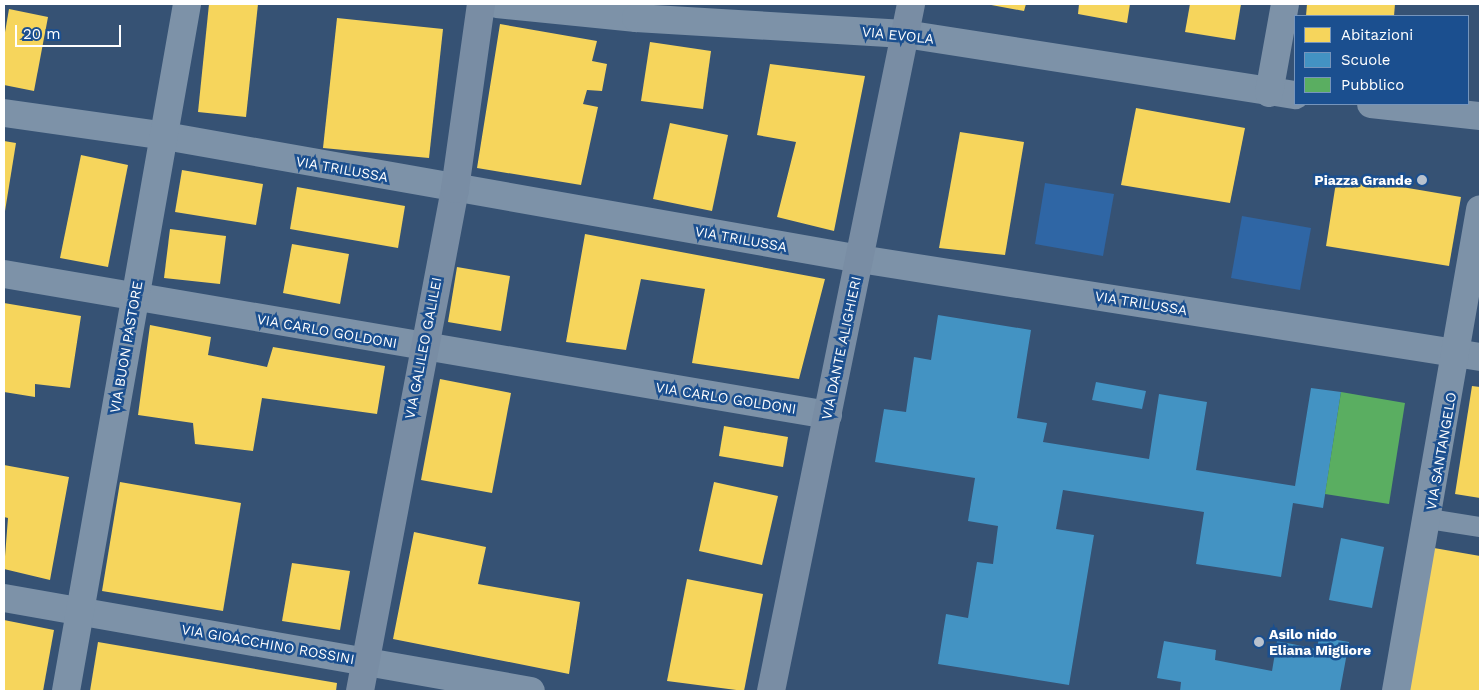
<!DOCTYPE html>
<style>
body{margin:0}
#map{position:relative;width:1484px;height:695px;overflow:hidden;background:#365274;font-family:"Work Sans",sans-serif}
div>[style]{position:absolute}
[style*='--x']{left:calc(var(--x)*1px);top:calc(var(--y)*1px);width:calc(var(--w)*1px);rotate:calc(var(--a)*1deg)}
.green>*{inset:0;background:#2f66a5}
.homes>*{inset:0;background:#f6d55c}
.schools>*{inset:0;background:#4393c3}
.public>*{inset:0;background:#5aae61}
.lane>*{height:20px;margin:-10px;padding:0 10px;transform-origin:10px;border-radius:10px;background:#7d92a8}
.street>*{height:28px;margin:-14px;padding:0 14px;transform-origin:14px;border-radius:14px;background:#7d92a8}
.secondary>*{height:28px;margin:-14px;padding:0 14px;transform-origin:14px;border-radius:14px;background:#798da4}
.dots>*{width:14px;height:14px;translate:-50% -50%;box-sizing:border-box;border:2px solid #1b4f8f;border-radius:50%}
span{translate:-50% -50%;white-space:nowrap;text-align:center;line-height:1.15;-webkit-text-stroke:5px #1b4f8f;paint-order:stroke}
.street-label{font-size:14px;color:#fff}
.poi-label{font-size:14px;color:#fff;font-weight:700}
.right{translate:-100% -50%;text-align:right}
.left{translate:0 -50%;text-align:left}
.frame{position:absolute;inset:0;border:5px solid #fff;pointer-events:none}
.legend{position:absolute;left:1294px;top:15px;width:175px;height:90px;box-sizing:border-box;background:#1b4f8f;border:1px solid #7695bc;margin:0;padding:6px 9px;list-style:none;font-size:15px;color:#fff}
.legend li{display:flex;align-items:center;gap:10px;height:25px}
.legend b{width:25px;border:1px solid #7695bc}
.scale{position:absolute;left:15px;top:25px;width:106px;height:22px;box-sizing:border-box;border:2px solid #fff;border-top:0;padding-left:6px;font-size:15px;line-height:18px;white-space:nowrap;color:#fff;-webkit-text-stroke:4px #1b4f8f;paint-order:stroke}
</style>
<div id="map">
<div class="green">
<i style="clip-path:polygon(1045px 183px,1114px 194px,1103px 256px,1035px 244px)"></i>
<i style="clip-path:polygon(1242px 216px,1311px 228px,1300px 290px,1231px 278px)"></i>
</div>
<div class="homes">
<i style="clip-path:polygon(209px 4px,258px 4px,246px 117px,198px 112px)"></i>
<i style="clip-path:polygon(986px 4px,1026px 4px,1024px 11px)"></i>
<i style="clip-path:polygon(1079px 4px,1130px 4px,1127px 23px,1078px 14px)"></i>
<i style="clip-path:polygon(1190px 4px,1241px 4px,1235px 40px,1185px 32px)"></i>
<i style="clip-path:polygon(1307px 4px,1395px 4px,1394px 16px,1306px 16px)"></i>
<i style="clip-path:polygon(9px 9px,48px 17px,34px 91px,4px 85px,4px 38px)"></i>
<i style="clip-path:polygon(337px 18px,443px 29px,429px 158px,323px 148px)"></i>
<i style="clip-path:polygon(500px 24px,597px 41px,592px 61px,607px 64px,602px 91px,587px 90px,583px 104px,598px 107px,581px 185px,477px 168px)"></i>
<i style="clip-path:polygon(650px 42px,711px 51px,703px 109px,641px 101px)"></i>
<i style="clip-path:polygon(770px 64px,865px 76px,834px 231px,777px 217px,796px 142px,757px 135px)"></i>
<i style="clip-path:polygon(1136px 108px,1245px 128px,1230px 203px,1121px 185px)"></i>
<i style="clip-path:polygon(670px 123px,728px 135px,712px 211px,653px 199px)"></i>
<i style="clip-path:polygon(960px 132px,1024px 142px,1005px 255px,939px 248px)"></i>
<i style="clip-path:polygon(4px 141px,16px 143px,5px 211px,4px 211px)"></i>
<i style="clip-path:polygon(81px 155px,128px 165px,108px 267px,60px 258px)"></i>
<i style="clip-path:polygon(182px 170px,263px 184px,256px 225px,175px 212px)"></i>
<i style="clip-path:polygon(1337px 176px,1461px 197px,1449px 266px,1326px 246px)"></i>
<i style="clip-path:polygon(297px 187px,405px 206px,398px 248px,290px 229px)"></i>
<i style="clip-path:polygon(170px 229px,226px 236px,220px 284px,164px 278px)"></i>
<i style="clip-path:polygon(585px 234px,825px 279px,799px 379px,692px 363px,705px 289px,641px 279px,626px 350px,566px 342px)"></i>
<i style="clip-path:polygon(292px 244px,349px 254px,340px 304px,283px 293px)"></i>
<i style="clip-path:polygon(457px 267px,510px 276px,501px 331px,448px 322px)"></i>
<i style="clip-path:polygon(4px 303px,81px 316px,70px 388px,35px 384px,35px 397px,4px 392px)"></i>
<i style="clip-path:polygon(150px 325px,211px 337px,208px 355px,267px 367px,273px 347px,385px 366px,377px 414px,262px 398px,253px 451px,195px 444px,193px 423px,138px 415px)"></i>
<i style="clip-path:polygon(440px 379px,511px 393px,492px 493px,421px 480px)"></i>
<i style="clip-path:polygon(1472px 386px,1480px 387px,1480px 498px,1455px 494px)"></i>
<i style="clip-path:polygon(724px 426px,788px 437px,783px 467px,719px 456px)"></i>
<i style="clip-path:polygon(4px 465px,69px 477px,50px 580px,4px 569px,8px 518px,4px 517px)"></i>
<i style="clip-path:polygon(120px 482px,241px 503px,223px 611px,102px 591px)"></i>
<i style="clip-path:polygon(714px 482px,778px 496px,762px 565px,699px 551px)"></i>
<i style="clip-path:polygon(414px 532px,486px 547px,478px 584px,580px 602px,569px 674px,393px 639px)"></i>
<i style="clip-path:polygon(1434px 548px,1480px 556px,1480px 691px,1408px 691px)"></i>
<i style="clip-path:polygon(292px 563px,350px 571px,340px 630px,282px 621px)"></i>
<i style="clip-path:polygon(687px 579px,763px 594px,744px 691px,667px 681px)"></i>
<i style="clip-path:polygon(4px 620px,54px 630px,43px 691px,4px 691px)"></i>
<i style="clip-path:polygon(98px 642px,337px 683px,336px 691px,90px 691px)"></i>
</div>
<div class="schools">
<i style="clip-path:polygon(938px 315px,1031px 330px,1017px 418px,1047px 423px,1043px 442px,1149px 459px,1159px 394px,1207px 402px,1196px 470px,1295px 486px,1311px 388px,1341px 392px,1323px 508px,1293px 503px,1281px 577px,1196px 564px,1204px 512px,1063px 490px,1056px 529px,1094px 535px,1069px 685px,938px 664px,946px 614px,968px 618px,977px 562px,993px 564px,998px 526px,968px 521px,975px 478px,875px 462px,884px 409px,906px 412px,914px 357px,931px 360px)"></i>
<i style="clip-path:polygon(1096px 382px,1146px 391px,1142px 409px,1092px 400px)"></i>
<i style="clip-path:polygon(1341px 538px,1384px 547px,1372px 608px,1329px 600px)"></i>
<i style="clip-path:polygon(1319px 637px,1349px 642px,1340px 691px,1180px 691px,1181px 682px,1157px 678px,1164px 641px,1216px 650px,1215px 660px,1272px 671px,1277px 641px,1317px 649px)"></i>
</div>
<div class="public">
<i style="clip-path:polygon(1341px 392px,1405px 403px,1389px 504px,1325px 494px)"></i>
</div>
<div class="lane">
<i style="--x:1429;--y:519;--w:52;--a:8.9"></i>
</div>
<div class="street">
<i style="--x:497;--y:4;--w:140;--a:5.8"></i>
<i style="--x:636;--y:18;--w:269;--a:3.4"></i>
<i style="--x:905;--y:34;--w:395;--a:8.9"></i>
<i style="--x:1269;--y:93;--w:90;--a:-79.8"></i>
<i style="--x:1371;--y:104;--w:110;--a:6.3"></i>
<i style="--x:4;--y:113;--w:163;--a:8.1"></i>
<i style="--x:165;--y:136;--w:706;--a:10.04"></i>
<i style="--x:860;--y:259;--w:628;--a:8.98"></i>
<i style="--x:4;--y:274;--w:836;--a:9.71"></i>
<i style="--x:4;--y:598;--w:535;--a:10.01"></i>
<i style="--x:66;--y:691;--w:698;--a:-80.01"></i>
<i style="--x:1396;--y:691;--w:489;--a:-80.1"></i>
</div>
<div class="secondary">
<i style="--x:360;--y:691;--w:511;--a:-79.28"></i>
<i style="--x:455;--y:189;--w:187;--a:-82"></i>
<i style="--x:771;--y:691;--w:701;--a:-78.48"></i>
</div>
<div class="dots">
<i style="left:1422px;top:180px;background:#b9c2ce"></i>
<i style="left:1259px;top:642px;background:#b9c2ce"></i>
</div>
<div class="street-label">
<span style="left:898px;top:35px;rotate:6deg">VIA EVOLA</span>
<span style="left:342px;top:169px;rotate:10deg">VIA TRILUSSA</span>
<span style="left:741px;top:239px;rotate:10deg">VIA TRILUSSA</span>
<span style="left:1141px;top:303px;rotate:9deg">VIA TRILUSSA</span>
<span style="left:327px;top:331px;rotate:10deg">VIA CARLO GOLDONI</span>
<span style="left:126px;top:347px;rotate:-80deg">VIA BUON PASTORE</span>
<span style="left:423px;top:348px;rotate:-79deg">VIA GALILEO GALILEI</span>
<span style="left:841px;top:348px;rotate:-78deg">VIA DANTE ALIGHIERI</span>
<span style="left:726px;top:398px;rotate:9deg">VIA CARLO GOLDONI</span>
<span style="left:1441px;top:451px;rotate:-80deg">VIA SANTANGELO</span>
<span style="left:268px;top:644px;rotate:10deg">VIA GIOACCHINO ROSSINI</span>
</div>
<div class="poi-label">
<span class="right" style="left:1412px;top:180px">Piazza Grande</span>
<span class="left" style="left:1269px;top:642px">Asilo nido<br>Eliana Migliore</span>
</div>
<div class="frame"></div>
<ul class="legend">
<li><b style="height:14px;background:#f6d55c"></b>Abitazioni</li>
<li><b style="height:14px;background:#4393c3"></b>Scuole</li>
<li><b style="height:14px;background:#5aae61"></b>Pubblico</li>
</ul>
<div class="scale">20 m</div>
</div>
